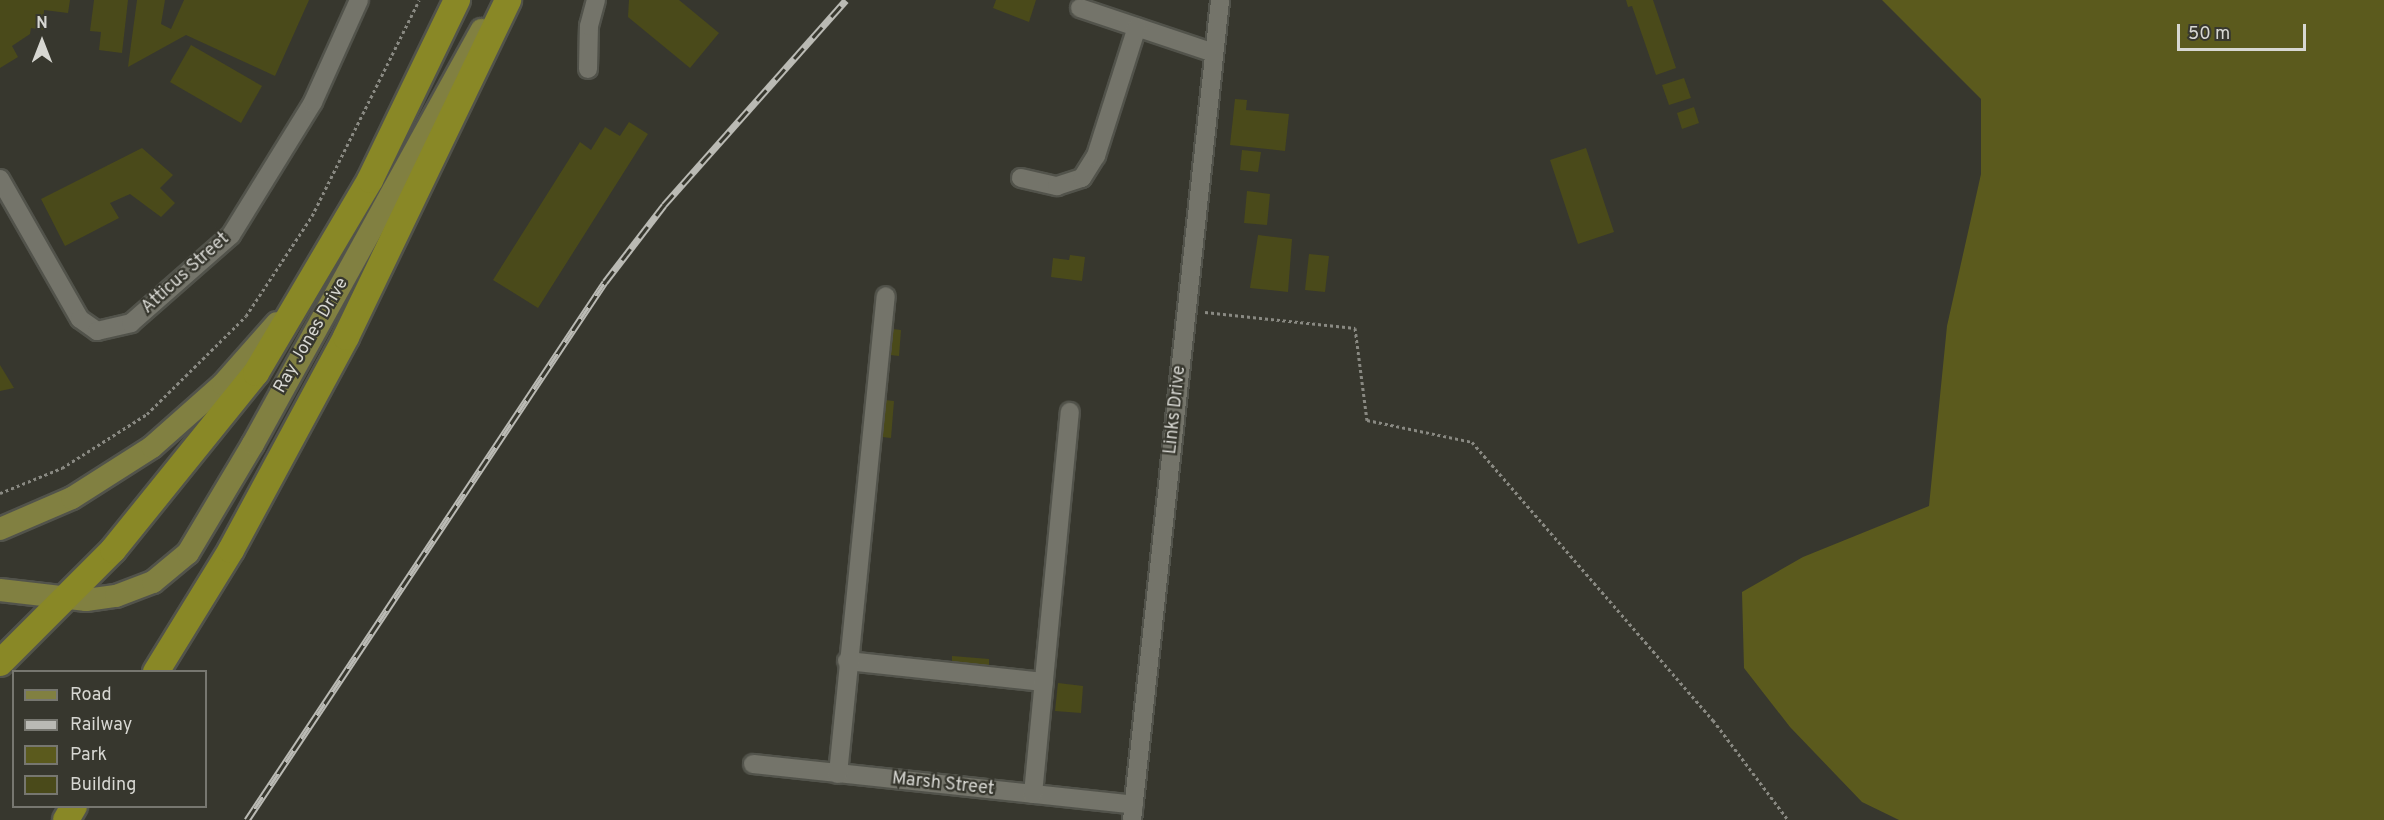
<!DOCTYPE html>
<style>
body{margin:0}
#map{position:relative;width:2384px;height:820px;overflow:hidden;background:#37372e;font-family:Overpass,sans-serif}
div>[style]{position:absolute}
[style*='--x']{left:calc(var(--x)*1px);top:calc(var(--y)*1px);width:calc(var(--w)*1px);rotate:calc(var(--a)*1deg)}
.green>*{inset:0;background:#5b5a1d}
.building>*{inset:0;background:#4a4a1a}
.path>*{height:3px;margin-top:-1.5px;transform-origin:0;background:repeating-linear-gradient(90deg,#898982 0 3px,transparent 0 6px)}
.roads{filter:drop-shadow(2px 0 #52534b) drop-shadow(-2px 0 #52534b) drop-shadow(0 2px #52534b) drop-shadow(0 -2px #52534b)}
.minor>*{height:18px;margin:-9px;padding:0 9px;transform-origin:9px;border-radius:9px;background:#74746a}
.major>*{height:22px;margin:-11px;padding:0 11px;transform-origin:11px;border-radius:11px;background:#818041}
.highway>*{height:26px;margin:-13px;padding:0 13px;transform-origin:13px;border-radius:13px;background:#898826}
.rail>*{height:7px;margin-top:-3.5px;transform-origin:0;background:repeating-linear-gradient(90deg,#37372e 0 14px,#babab4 0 28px);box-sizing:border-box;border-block:2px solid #babab4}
span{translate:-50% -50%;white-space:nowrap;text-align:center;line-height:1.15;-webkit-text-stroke:4.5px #37372e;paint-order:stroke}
.street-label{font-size:18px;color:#d7d7d2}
.legend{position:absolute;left:12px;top:670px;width:195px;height:138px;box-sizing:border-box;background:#37372e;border:2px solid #777770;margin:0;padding:8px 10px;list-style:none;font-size:18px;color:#d7d7d2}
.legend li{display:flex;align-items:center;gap:12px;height:30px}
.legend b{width:30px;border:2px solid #777770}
.north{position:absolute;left:12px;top:12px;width:60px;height:60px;-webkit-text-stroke:4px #37372e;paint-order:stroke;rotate:0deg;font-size:16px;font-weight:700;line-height:24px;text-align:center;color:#d7d7d2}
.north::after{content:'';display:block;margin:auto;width:21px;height:27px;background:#d7d7d2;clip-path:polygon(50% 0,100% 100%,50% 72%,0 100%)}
.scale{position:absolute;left:2177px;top:24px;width:129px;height:27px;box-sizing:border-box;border:3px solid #d7d7d2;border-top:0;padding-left:8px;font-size:18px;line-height:21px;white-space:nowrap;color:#d7d7d2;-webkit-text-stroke:4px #37372e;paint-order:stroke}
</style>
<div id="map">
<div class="green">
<i style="clip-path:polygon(1882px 0,2384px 0,2384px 820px,1899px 820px,1862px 802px,1790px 727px,1744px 668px,1742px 592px,1803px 557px,1929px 506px,1947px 326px,1981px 174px,1981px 99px)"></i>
</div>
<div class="building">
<i style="clip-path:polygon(0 0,70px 0,68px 13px,44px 10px,43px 30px,31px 28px,30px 34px,12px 46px,18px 57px,0 68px)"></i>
<i style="clip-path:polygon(94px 0,128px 0,122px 53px,99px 50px,101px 32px,90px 31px)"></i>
<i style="clip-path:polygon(137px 0,165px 0,161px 24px,171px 29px,184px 0,309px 0,275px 76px,186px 35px,128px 67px)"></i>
<i style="clip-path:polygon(629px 0,679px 0,719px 33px,690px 68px,628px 17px)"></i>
<i style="clip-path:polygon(996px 0,1036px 0,1029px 22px,993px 8px)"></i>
<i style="clip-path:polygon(1626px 0,1653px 0,1676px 68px,1656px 75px,1632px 6px,1628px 7px)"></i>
<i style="clip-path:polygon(191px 45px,262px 86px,241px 123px,170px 82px)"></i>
<i style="clip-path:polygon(1684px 78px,1691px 98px,1669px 105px,1662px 85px)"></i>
<i style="clip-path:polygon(1235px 99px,1247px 100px,1246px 110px,1289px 114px,1285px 151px,1230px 145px)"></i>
<i style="clip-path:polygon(1694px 107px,1699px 123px,1682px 129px,1677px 113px)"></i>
<i style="clip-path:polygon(629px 122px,648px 134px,538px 308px,493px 280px,580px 142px,591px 150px,605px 127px,620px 136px)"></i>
<i style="clip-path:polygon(142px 148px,173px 175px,160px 188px,175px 203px,161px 217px,130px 194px,110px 203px,119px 218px,65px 246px,41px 199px)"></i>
<i style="clip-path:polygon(1586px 148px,1614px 232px,1578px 244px,1550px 160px)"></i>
<i style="clip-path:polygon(1242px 150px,1261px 152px,1258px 172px,1240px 170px)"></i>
<i style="clip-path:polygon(1247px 191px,1270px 194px,1267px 225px,1244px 223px)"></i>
<i style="clip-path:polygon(1258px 235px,1292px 239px,1288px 292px,1250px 288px)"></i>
<i style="clip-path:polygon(1309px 254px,1329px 256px,1325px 292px,1305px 290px)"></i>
<i style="clip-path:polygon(1070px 255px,1085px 257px,1082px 281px,1051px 277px,1053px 258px,1069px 260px)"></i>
<i style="clip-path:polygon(893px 329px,901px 330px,899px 356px,890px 355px)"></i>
<i style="clip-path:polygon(0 365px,14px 388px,0 391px)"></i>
<i style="clip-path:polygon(885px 400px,894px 401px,891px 438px,882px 437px)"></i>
<i style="clip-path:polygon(952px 656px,989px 659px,989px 668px,952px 664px)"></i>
<i style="clip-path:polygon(1058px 683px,1083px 686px,1081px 713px,1055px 711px)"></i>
</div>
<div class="path">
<i style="--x:1205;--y:312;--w:151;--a:6.1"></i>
<i style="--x:1355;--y:328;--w:93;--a:82.6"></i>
<i style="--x:1367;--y:420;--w:107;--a:11.8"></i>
<i style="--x:1472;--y:442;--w:368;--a:49.1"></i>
<i style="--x:1713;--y:720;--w:125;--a:53.1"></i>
<i style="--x:0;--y:493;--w:67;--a:-22"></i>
<i style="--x:62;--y:468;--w:101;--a:-32.4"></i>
<i style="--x:147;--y:414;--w:139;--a:-44.7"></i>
<i style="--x:246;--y:316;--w:120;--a:-56.6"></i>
<i style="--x:312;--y:216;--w:241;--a:-63.6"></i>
</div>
<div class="roads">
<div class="minor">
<i style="--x:1080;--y:8;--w:141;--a:18.6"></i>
<i style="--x:588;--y:69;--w:43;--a:-88.7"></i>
<i style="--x:589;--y:26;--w:27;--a:-75"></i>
<i style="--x:1021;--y:178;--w:37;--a:13"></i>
<i style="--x:1057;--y:186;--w:26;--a:-18"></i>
<i style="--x:1082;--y:178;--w:26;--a:-58"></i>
<i style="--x:1096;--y:156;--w:135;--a:-72.4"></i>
<i style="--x:0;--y:179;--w:161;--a:60.3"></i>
<i style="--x:80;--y:319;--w:21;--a:35"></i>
<i style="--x:97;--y:331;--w:35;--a:-13"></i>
<i style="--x:131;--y:323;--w:133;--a:-41.3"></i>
<i style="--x:231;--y:235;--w:156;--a:-58.3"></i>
<i style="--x:313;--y:102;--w:112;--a:-65.7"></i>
<i style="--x:847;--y:661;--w:198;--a:6.1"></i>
<i style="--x:753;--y:764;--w:383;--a:6.1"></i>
<i style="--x:838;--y:774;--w:480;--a:-84.3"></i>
<i style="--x:1033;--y:794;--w:384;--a:-84.5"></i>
<i style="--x:1132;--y:820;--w:825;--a:-83.87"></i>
</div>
<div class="major">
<i style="--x:0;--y:529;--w:78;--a:-23.3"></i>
<i style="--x:72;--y:498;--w:95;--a:-32.5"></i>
<i style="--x:152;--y:447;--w:95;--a:-41.6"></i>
<i style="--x:223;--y:384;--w:81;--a:-48.5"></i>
<i style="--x:0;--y:590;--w:87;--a:6.6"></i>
<i style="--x:86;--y:600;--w:30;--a:-8"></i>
<i style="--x:116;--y:596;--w:40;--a:-21"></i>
<i style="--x:153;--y:582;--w:45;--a:-39.6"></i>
<i style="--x:188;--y:553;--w:127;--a:-59.2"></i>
<i style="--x:253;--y:444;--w:473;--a:-61.1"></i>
</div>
<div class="highway">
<i style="--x:0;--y:663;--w:160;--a:-45"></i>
<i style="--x:113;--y:550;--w:228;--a:-51.1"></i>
<i style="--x:256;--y:373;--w:224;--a:-59.4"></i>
<i style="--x:370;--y:180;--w:200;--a:-64.2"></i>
<i style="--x:156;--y:672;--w:143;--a:-58.4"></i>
<i style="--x:231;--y:550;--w:242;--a:-61.6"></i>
<i style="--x:346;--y:337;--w:374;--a:-64.3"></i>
<i style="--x:66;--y:820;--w:16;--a:-60"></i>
</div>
</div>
<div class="rail">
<i style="--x:247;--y:820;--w:646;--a:-56.36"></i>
<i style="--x:605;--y:282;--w:97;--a:-52.5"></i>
<i style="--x:664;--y:205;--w:274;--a:-48.4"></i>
</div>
<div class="street-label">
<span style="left:186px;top:274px;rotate:-42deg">Atticus Street</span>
<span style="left:312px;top:336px;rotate:-60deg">Ray Jones Drive</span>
<span style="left:1176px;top:410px;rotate:-84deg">Links Drive</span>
<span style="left:943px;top:785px;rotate:6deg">Marsh Street</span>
</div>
<ul class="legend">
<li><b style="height:8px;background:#818041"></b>Road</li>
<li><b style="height:8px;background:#babab4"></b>Railway</li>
<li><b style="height:16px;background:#5b5a1d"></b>Park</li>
<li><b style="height:16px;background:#4a4a1a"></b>Building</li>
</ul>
<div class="north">N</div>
<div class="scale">50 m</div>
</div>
